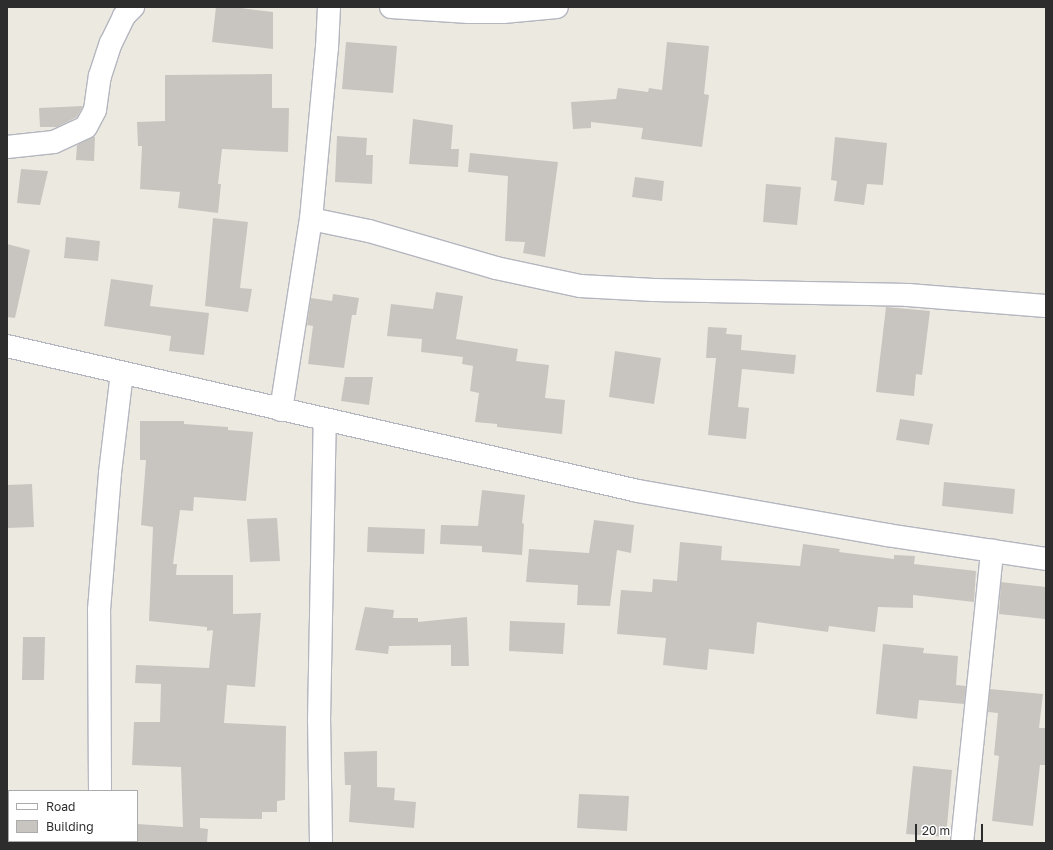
<!DOCTYPE html>
<style>
body{margin:0}
#map{position:relative;width:1053px;height:850px;overflow:hidden;background:#ece9e1;font-family:"Golos Text",sans-serif}
div>[style]{position:absolute}
[style*='--x']{left:calc(var(--x)*1px);top:calc(var(--y)*1px);width:calc(var(--w)*1px);rotate:calc(var(--a)*1deg)}
.building>*{inset:0;background:#c8c5c0}
.roads{filter:drop-shadow(1px 0 #b4b6bf) drop-shadow(-1px 0 #b4b6bf) drop-shadow(0 1px #b4b6bf) drop-shadow(0 -1px #b4b6bf)}
.minor>*{height:22px;margin:-11px;padding:0 11px;transform-origin:11px;border-radius:11px;background:#fff}
span{translate:-50% -50%;white-space:nowrap;text-align:center;line-height:1.15;-webkit-text-stroke:4px #fff;paint-order:stroke}
.frame{position:absolute;inset:0;border:8px solid #2d2d2d;pointer-events:none}
.legend{position:absolute;left:8px;top:790px;width:130px;height:52px;box-sizing:border-box;background:#fff;border:1px solid #ababab;margin:0;padding:5px 7px;list-style:none;font-size:12px;color:#2d2d2d}
.legend li{display:flex;align-items:center;gap:8px;height:20px}
.legend b{width:20px;border:1px solid #ababab}
.scale{position:absolute;left:915px;top:824px;width:68px;height:18px;box-sizing:border-box;border:2px solid #2d2d2d;border-top:0;padding-left:5px;font-size:12px;line-height:14px;white-space:nowrap;color:#2d2d2d;-webkit-text-stroke:3px #fff;paint-order:stroke}
</style>
<div id="map">
<div class="building">
<i style="clip-path:polygon(216px 7px,233px 7px,273px 12px,273px 49px,212px 42px)"></i>
<i style="clip-path:polygon(346px 42px,397px 46px,393px 93px,342px 89px)"></i>
<i style="clip-path:polygon(667px 42px,709px 46px,704px 94px,709px 95px,702px 147px,641px 139px,643px 128px,591px 122px,591px 128px,573px 129px,571px 102px,616px 99px,618px 88px,648px 92px,649px 88px,662px 90px)"></i>
<i style="clip-path:polygon(272px 74px,272px 108px,289px 108px,288px 152px,222px 149px,218px 184px,221px 184px,218px 213px,178px 208px,180px 192px,140px 189px,142px 146px,138px 146px,137px 122px,165px 121px,165px 75px)"></i>
<i style="clip-path:polygon(83px 106px,77px 117px,57px 127px,40px 127px,39px 108px)"></i>
<i style="clip-path:polygon(413px 119px,453px 125px,451px 149px,459px 149px,458px 167px,409px 164px)"></i>
<i style="clip-path:polygon(337px 136px,367px 138px,366px 155px,373px 155px,372px 184px,335px 182px)"></i>
<i style="clip-path:polygon(93px 137px,95px 137px,94px 161px,76px 160px,77px 145px)"></i>
<i style="clip-path:polygon(835px 137px,887px 143px,883px 185px,867px 184px,864px 205px,834px 201px,837px 181px,831px 180px)"></i>
<i style="clip-path:polygon(470px 153px,558px 162px,545px 257px,523px 253px,525px 242px,505px 241px,508px 176px,468px 172px)"></i>
<i style="clip-path:polygon(21px 169px,48px 171px,40px 205px,17px 203px)"></i>
<i style="clip-path:polygon(635px 177px,664px 181px,662px 201px,632px 197px)"></i>
<i style="clip-path:polygon(766px 184px,801px 187px,797px 225px,763px 222px)"></i>
<i style="clip-path:polygon(213px 218px,248px 222px,240px 288px,252px 289px,248px 312px,205px 306px)"></i>
<i style="clip-path:polygon(66px 237px,100px 241px,98px 261px,64px 258px)"></i>
<i style="clip-path:polygon(7px 244px,30px 250px,15px 318px,7px 317px)"></i>
<i style="clip-path:polygon(111px 279px,153px 285px,150px 306px,209px 313px,204px 355px,169px 351px,171px 336px,104px 326px)"></i>
<i style="clip-path:polygon(436px 292px,463px 296px,456px 339px,518px 349px,516px 361px,549px 365px,545px 398px,565px 400px,562px 434px,497px 427px,497px 424px,475px 422px,479px 393px,470px 391px,473px 366px,462px 364px,463px 357px,421px 352px,422px 339px,387px 336px,391px 304px,433px 309px)"></i>
<i style="clip-path:polygon(333px 294px,359px 298px,356px 315px,352px 315px,344px 368px,308px 364px,313px 326px,307px 325px,311px 298px,332px 301px)"></i>
<i style="clip-path:polygon(886px 307px,930px 311px,922px 375px,916px 374px,914px 396px,876px 392px)"></i>
<i style="clip-path:polygon(708px 327px,727px 328px,726px 334px,742px 335px,741px 350px,796px 355px,794px 374px,742px 369px,738px 407px,749px 408px,746px 439px,708px 435px,716px 358px,706px 358px)"></i>
<i style="clip-path:polygon(615px 351px,661px 358px,654px 404px,609px 397px)"></i>
<i style="clip-path:polygon(345px 377px,373px 377px,369px 405px,341px 401px)"></i>
<i style="clip-path:polygon(900px 419px,933px 424px,929px 445px,896px 440px)"></i>
<i style="clip-path:polygon(140px 421px,184px 421px,184px 424px,228px 427px,228px 430px,253px 432px,246px 501px,194px 497px,193px 511px,180px 510px,173px 564px,177px 564px,176px 575px,233px 575px,233px 614px,261px 613px,255px 687px,227px 685px,224px 723px,286px 726px,285px 800px,277px 801px,277px 812px,262px 812px,262px 819px,200px 818px,200px 828px,208px 829px,207px 843px,137px 843px,137px 824px,183px 827px,181px 767px,132px 765px,134px 722px,160px 722px,161px 684px,135px 683px,136px 665px,209px 668px,213px 630px,207px 631px,207px 627px,149px 621px,153px 527px,141px 525px,146px 460px,140px 460px)"></i>
<i style="clip-path:polygon(944px 482px,1015px 489px,1013px 514px,942px 506px)"></i>
<i style="clip-path:polygon(32px 484px,34px 527px,7px 528px,7px 485px)"></i>
<i style="clip-path:polygon(482px 490px,525px 495px,522px 523px,524px 524px,522px 555px,482px 552px,482px 546px,440px 544px,441px 525px,478px 526px)"></i>
<i style="clip-path:polygon(277px 518px,280px 561px,250px 562px,247px 519px)"></i>
<i style="clip-path:polygon(594px 520px,634px 525px,631px 553px,617px 550px,610px 606px,577px 605px,578px 585px,526px 582px,529px 549px,589px 553px)"></i>
<i style="clip-path:polygon(368px 527px,425px 529px,424px 554px,367px 552px)"></i>
<i style="clip-path:polygon(680px 542px,722px 546px,721px 560px,800px 566px,803px 544px,840px 549px,839px 552px,894px 559px,894px 555px,915px 556px,914px 564px,976px 571px,974px 602px,913px 595px,913px 608px,878px 607px,875px 632px,829px 626px,828px 632px,757px 622px,754px 654px,709px 649px,707px 670px,663px 665px,666px 638px,617px 634px,621px 590px,652px 592px,653px 579px,677px 581px)"></i>
<i style="clip-path:polygon(1001px 582px,1046px 587px,1045px 619px,999px 614px)"></i>
<i style="clip-path:polygon(365px 607px,394px 610px,393px 618px,418px 618px,418px 622px,467px 617px,469px 666px,451px 666px,451px 645px,389px 646px,388px 654px,355px 650px)"></i>
<i style="clip-path:polygon(510px 621px,565px 623px,563px 654px,509px 651px)"></i>
<i style="clip-path:polygon(23px 637px,45px 637px,44px 680px,22px 680px)"></i>
<i style="clip-path:polygon(883px 644px,924px 648px,923px 653px,958px 656px,956px 685px,966px 686px,964px 704px,919px 700px,917px 719px,876px 714px)"></i>
<i style="clip-path:polygon(990px 689px,1043px 694px,1039px 728px,1046px 728px,1046px 756px,1045px 765px,1040px 765px,1033px 826px,992px 821px,999px 756px,994px 755px,998px 713px,988px 712px)"></i>
<i style="clip-path:polygon(377px 751px,377px 787px,395px 788px,394px 800px,416px 802px,414px 828px,349px 822px,351px 785px,345px 785px,344px 752px)"></i>
<i style="clip-path:polygon(913px 766px,952px 770px,946px 837px,906px 834px)"></i>
<i style="clip-path:polygon(579px 794px,629px 796px,627px 831px,577px 828px)"></i>
</div>
<div class="roads">
<div class="minor">
<i style="--x:391;--y:7;--w:78;--a:3.7"></i>
<i style="--x:469;--y:12;--w:34;--a:0"></i>
<i style="--x:503;--y:12;--w:54;--a:-5.3"></i>
<i style="--x:7;--y:147;--w:47;--a:-6.1"></i>
<i style="--x:54;--y:142;--w:35;--a:-25"></i>
<i style="--x:86;--y:127;--w:19;--a:-62"></i>
<i style="--x:95;--y:110;--w:34;--a:-82"></i>
<i style="--x:100;--y:76;--w:35;--a:-72"></i>
<i style="--x:111;--y:43;--w:30;--a:-64"></i>
<i style="--x:124;--y:16;--w:13;--a:-45"></i>
<i style="--x:311;--y:219;--w:59;--a:11.7"></i>
<i style="--x:369;--y:231;--w:132;--a:16.2"></i>
<i style="--x:496;--y:268;--w:86;--a:12.1"></i>
<i style="--x:580;--y:286;--w:74;--a:3.1"></i>
<i style="--x:654;--y:290;--w:254;--a:1.1"></i>
<i style="--x:908;--y:295;--w:138;--a:4.6"></i>
<i style="--x:7;--y:346;--w:647;--a:12.94"></i>
<i style="--x:638;--y:491;--w:253;--a:10"></i>
<i style="--x:887;--y:535;--w:161;--a:8.6"></i>
<i style="--x:281;--y:410;--w:193;--a:-81.1"></i>
<i style="--x:311;--y:219;--w:172;--a:-84.7"></i>
<i style="--x:327;--y:48;--w:41;--a:-87.2"></i>
<i style="--x:100;--y:791;--w:181;--a:-90.3"></i>
<i style="--x:99;--y:610;--w:137;--a:-85.4"></i>
<i style="--x:110;--y:473;--w:101;--a:-83.2"></i>
<i style="--x:101;--y:841;--w:2;--a:90"></i>
<i style="--x:321;--y:843;--w:122;--a:-90.9"></i>
<i style="--x:319;--y:721;--w:301;--a:-88.9"></i>
<i style="--x:962;--y:843;--w:294;--a:-84.1"></i>
</div>
</div>
<div class="frame"></div>
<ul class="legend">
<li><b style="height:5px;background:#fff"></b>Road</li>
<li><b style="height:11px;background:#c8c5c0"></b>Building</li>
</ul>
<div class="scale">20 m</div>
</div>
